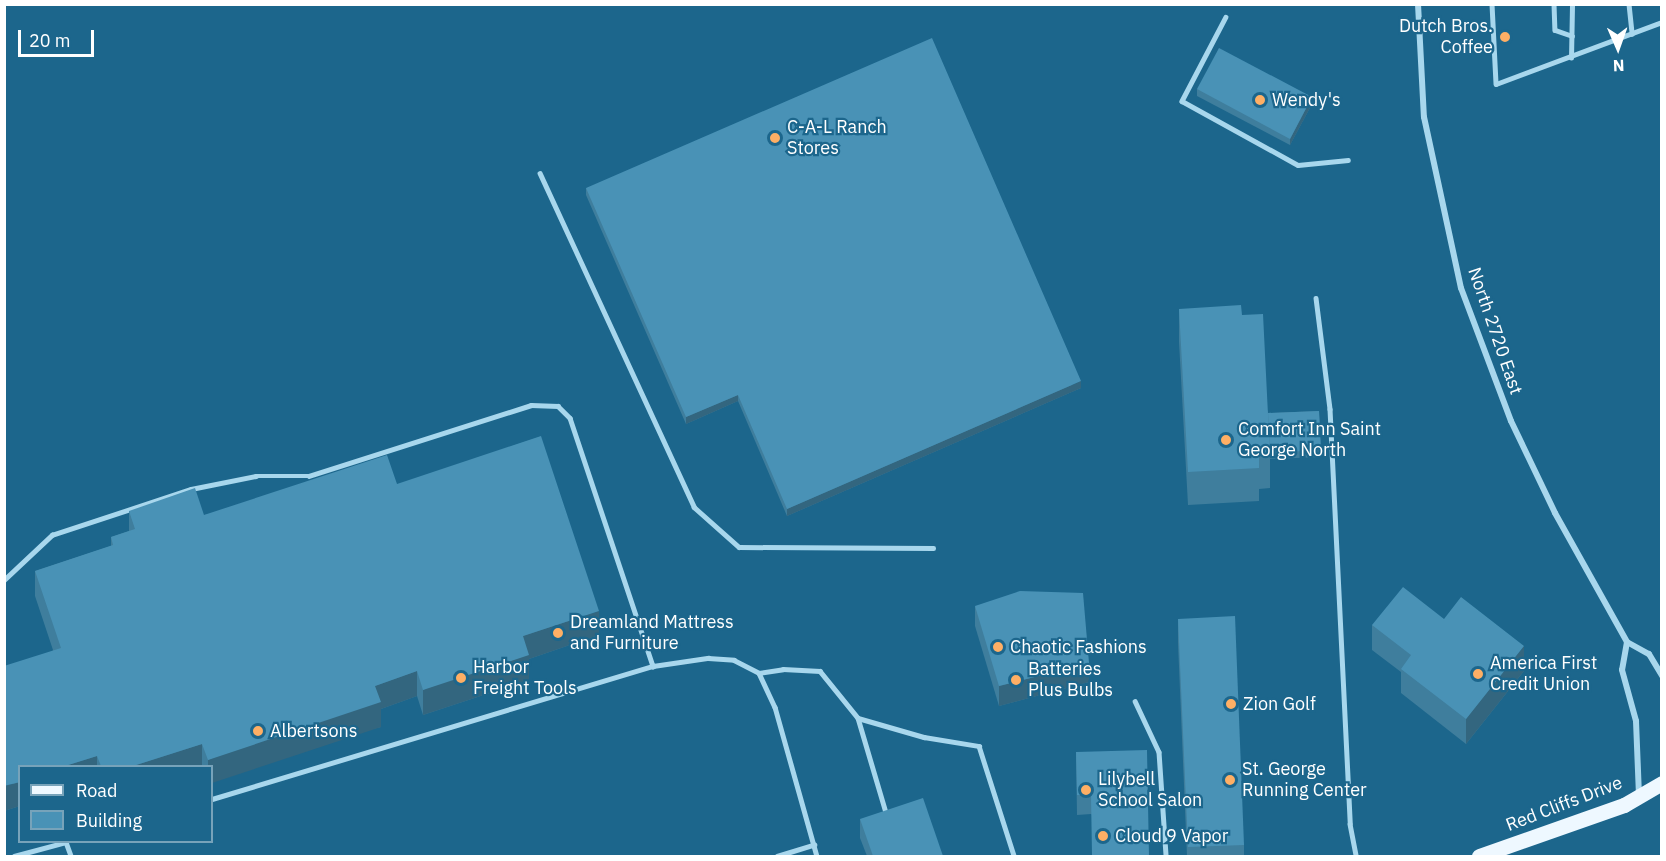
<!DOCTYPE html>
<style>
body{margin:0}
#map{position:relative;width:1666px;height:861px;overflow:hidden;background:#1c668c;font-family:"IBM Plex Sans",sans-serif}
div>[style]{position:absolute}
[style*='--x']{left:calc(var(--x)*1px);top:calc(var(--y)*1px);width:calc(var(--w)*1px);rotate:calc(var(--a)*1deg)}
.service>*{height:4.5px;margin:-2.25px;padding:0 2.25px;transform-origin:2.25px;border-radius:2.25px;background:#a8d7ed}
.minor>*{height:6px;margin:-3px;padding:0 3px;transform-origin:3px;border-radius:3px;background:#a8d7ed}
.primary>*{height:15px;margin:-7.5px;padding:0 7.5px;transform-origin:7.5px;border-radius:7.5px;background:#eef8ff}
.wall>*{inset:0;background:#3f7e9d}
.shaded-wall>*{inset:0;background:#33667f}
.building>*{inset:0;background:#4992b6}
.dots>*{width:16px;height:16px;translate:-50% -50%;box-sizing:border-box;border:3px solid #1c668c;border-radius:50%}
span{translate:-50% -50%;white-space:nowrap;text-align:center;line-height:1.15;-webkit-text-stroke:4.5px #1c668c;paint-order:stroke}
.poi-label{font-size:18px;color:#fff}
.right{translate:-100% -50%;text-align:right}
.left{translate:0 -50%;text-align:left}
.street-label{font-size:18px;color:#fff}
.frame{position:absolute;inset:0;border:6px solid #fff;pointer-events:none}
.legend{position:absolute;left:18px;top:765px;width:195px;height:78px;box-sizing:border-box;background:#1c668c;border:2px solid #77a3ba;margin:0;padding:8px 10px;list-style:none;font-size:18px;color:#fff}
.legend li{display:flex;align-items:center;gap:12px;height:30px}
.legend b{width:30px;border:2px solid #77a3ba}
.north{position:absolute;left:1588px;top:18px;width:60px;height:60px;-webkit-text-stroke:4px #1c668c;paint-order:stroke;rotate:178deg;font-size:16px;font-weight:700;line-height:24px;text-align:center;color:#fff}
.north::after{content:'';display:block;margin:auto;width:21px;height:27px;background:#fff;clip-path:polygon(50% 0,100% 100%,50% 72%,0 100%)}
.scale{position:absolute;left:18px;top:30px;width:76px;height:27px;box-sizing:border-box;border:3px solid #fff;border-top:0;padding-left:8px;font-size:18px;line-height:21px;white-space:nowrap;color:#fff;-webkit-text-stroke:4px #1c668c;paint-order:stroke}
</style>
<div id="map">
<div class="service">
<i style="--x:1492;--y:4;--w:80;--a:87.1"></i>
<i style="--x:1496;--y:84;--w:177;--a:-20.5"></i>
<i style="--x:1554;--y:4;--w:26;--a:88"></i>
<i style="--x:1555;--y:30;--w:18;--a:19"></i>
<i style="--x:1629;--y:4;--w:30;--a:84"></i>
<i style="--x:1226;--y:17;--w:95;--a:117.6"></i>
<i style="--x:1182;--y:101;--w:132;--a:28.9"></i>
<i style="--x:1298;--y:165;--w:50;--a:-5.7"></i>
<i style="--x:1571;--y:58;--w:54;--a:-88.9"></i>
<i style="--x:540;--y:173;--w:368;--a:65.2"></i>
<i style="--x:694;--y:507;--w:60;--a:41.6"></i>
<i style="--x:739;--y:547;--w:194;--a:0.3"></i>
<i style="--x:1316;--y:298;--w:112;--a:82.8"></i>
<i style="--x:1330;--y:409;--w:415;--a:87.2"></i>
<i style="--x:1350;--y:824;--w:33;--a:79"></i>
<i style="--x:4;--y:580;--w:66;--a:-43.2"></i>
<i style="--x:52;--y:535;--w:146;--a:-18.3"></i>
<i style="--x:191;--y:489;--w:66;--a:-11.3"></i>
<i style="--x:256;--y:476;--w:53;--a:0"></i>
<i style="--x:309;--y:476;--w:233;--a:-17.7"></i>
<i style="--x:531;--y:405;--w:27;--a:2"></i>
<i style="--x:558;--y:406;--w:17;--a:45"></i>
<i style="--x:570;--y:418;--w:262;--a:71.5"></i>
<i style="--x:759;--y:673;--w:24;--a:-9"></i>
<i style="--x:783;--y:669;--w:37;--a:3"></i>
<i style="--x:820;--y:671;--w:60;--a:51"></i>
<i style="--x:858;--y:718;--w:69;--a:16.1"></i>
<i style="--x:924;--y:737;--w:56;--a:9.3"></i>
<i style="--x:979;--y:746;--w:115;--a:72.3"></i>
<i style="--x:1135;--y:701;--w:56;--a:64.8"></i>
<i style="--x:1159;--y:752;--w:104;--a:86.1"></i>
<i style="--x:858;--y:718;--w:102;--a:73.5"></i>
<i style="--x:212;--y:799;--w:461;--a:-16.8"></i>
<i style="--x:653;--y:666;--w:56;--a:-8.3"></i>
<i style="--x:708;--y:658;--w:26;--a:4"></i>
<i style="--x:734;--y:660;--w:28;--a:27"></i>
<i style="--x:759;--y:673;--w:38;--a:65"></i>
<i style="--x:775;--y:707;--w:155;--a:74.3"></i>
<i style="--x:66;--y:842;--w:15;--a:70"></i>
<i style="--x:14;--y:856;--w:54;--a:-15.1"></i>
<i style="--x:777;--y:856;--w:39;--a:-17"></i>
</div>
<div class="minor">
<i style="--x:1418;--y:4;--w:113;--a:87"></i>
<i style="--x:1424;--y:117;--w:175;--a:77.8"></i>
<i style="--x:1461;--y:288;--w:142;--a:69.4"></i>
<i style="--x:1511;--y:421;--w:102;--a:64.4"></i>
<i style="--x:1555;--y:513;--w:148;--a:60.8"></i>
<i style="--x:1627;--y:642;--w:25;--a:29"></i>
<i style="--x:1649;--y:654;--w:26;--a:59"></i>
<i style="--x:1627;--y:642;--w:28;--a:100"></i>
<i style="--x:1622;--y:670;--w:53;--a:74.6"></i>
<i style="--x:1636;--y:721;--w:74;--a:87.7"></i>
</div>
<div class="primary">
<i style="--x:1479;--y:856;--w:154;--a:-19.4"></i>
<i style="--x:1624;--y:805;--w:44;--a:-30.1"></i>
</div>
<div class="wall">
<i style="clip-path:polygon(1197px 89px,1312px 104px,1290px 145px,1197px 96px)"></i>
<i style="clip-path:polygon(586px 188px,1081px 388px,787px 516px,738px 401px,686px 424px,586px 195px)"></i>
<i style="clip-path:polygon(1179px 309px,1242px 315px,1268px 413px,1319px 411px,1321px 457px,1270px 459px,1270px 488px,1259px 489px,1259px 501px,1188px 505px,1179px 342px)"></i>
<i style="clip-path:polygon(397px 484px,599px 635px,529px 659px,529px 680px,423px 715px,417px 696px,381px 709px,381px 727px,212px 766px,20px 766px,20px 806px,4px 811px,53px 650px,35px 596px,35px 571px,111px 546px,111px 537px,129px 531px,129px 511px,204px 515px)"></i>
<i style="clip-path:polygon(975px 606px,1089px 682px,999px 706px,975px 626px)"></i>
<i style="clip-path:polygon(1178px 619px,1244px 845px,1244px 856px,1187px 856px,1178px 643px)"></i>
<i style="clip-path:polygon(1444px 619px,1524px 671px,1466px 744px,1401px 693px,1401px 672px,1372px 650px,1372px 625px)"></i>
<i style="clip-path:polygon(1076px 752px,1149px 856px,1091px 814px,1077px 815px)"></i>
<i style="clip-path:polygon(860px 819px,943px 856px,867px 856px,860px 838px)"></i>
</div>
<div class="shaded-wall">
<i style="clip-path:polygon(1312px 97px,1312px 104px,1290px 145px,1290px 139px)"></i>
<i style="clip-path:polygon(1081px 381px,1081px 388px,787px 516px,787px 509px)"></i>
<i style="clip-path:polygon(738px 395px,738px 401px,686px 424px,686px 417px)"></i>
<i style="clip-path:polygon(599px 611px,599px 635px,529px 659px,529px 680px,423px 715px,423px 690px,523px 636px)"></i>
<i style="clip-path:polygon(1524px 646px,1524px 671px,1466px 744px,1466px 719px)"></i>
<i style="clip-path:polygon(1089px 663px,1089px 682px,999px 706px,999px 686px)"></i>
<i style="clip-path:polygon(417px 671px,417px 696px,381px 709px,381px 727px,212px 783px,212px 766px,208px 766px,208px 760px,375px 686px)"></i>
<i style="clip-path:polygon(202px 744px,202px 766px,133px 766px)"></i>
<i style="clip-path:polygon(97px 756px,97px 766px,65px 766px)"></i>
<i style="clip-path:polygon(20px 782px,20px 806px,4px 811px,4px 786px)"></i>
</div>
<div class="building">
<i style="clip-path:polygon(932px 38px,1081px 381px,787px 509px,738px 395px,686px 417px,586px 188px)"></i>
<i style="clip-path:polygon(1219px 48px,1312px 97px,1290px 139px,1197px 89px)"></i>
<i style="clip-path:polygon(1241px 305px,1242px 315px,1263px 314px,1270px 455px,1259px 455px,1259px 468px,1188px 472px,1179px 309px)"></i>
<i style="clip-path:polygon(1319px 411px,1321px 450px,1270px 453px,1268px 413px)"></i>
<i style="clip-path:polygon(541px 436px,599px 611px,523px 636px,529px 655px,423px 690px,417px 671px,375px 686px,381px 702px,208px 760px,202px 744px,133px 766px,101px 766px,97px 756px,65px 766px,20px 766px,20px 782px,4px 786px,4px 666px,61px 648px,35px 571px,113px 545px,111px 537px,135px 529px,129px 511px,195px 488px,204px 515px,387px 455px,397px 484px)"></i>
<i style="clip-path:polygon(1403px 587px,1444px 619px,1461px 597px,1524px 646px,1466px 719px,1401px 669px,1411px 655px,1372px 625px)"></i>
<i style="clip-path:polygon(1020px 591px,1083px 593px,1089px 663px,999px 686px,975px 606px)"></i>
<i style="clip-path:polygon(1235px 616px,1244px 845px,1188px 847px,1178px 619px)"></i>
<i style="clip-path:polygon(1147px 750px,1149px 856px,1092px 856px,1091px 795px,1077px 795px,1076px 752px)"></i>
<i style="clip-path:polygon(923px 798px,943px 856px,873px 856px,860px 819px)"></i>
</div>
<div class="dots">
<i style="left:1505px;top:37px;background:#feaf65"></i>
<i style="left:1260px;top:100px;background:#feaf65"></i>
<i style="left:775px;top:138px;background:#feaf65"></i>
<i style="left:1226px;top:440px;background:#feaf65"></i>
<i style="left:558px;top:633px;background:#feaf65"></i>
<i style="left:998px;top:647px;background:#feaf65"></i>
<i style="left:1478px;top:674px;background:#feaf65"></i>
<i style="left:461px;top:678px;background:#feaf65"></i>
<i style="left:1016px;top:680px;background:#feaf65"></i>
<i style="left:1231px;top:704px;background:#feaf65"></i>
<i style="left:258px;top:731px;background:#feaf65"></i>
<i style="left:1230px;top:780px;background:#feaf65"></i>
<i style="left:1086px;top:790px;background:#feaf65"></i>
<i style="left:1103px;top:836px;background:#feaf65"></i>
</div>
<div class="poi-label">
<span class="right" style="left:1493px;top:37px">Dutch Bros.<br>Coffee</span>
<span class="left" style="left:1272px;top:100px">Wendy's</span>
<span class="left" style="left:787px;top:138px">C-A-L Ranch<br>Stores</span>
<span class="left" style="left:1238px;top:440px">Comfort Inn Saint<br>George North</span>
<span class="left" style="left:570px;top:633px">Dreamland Mattress<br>and Furniture</span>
<span class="left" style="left:1010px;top:647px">Chaotic Fashions</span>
<span class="left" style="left:1490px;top:674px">America First<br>Credit Union</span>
<span class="left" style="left:473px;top:678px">Harbor<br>Freight Tools</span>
<span class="left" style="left:1028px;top:680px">Batteries<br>Plus Bulbs</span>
<span class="left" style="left:1243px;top:704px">Zion Golf</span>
<span class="left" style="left:270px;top:731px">Albertsons</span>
<span class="left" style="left:1242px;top:780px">St. George<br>Running Center</span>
<span class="left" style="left:1098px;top:790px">Lilybell<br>School Salon</span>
<span class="left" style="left:1115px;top:836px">Cloud 9 Vapor</span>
</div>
<div class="street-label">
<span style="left:1495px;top:331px;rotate:71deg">North 2720 East</span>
<span style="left:1564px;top:804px;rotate:-21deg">Red Cliffs Drive</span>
</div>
<div class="frame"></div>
<ul class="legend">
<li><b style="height:8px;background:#eef8ff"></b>Road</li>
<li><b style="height:16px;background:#4992b6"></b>Building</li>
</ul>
<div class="north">N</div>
<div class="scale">20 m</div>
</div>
